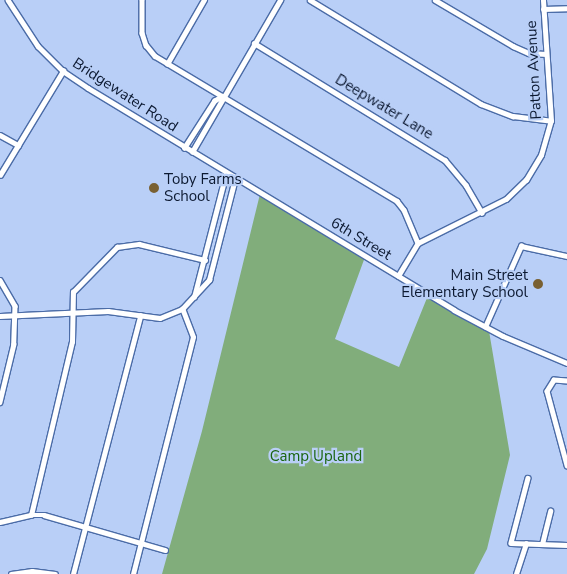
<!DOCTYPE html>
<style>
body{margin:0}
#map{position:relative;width:567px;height:574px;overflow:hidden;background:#b9cff7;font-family:"Nunito Sans",sans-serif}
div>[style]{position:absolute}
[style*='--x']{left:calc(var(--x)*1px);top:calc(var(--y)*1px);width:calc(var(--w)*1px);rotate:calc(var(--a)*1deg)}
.green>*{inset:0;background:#81ad7b}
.roads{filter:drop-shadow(1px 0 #4b6ca7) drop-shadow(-1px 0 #4b6ca7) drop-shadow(0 1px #4b6ca7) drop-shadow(0 -1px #4b6ca7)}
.minor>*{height:4.5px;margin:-2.25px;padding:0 2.25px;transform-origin:2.25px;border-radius:2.25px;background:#fff}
.dots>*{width:14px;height:14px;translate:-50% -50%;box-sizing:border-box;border:2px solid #b9cff7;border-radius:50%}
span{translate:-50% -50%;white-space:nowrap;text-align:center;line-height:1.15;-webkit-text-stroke:4.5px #b9cff7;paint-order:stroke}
.street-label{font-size:15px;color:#0c1931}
.poi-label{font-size:15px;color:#0c1931}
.left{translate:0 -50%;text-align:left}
.right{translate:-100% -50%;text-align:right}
.park-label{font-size:15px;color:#1a6510}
</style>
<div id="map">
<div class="green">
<i style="clip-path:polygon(260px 194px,365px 257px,335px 339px,399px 367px,429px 293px,489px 331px,510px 455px,487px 549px,474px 574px,162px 574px,202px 431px)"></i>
</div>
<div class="roads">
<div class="minor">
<i style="--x:8;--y:0;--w:55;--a:56.9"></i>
<i style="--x:38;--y:46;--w:35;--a:45"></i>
<i style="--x:63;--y:71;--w:30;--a:34"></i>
<i style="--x:88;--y:88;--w:428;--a:31.2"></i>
<i style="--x:454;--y:310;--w:55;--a:28"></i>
<i style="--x:503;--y:336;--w:69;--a:22.9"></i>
<i style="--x:142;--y:0;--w:33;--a:90"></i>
<i style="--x:142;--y:33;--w:13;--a:72"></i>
<i style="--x:146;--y:45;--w:14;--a:51"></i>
<i style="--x:155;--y:56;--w:282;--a:30.9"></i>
<i style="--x:397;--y:201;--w:11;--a:52"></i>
<i style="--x:404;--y:210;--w:36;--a:67"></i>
<i style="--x:310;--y:0;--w:200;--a:31.3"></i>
<i style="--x:481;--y:104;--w:34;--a:21"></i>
<i style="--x:513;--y:116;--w:38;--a:7"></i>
<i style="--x:435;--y:0;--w:91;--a:30.5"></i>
<i style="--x:513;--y:46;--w:17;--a:24"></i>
<i style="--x:529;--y:53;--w:17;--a:3"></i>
<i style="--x:543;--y:9;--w:24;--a:-2"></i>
<i style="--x:254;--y:43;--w:224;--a:31.5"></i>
<i style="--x:445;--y:160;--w:33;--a:50"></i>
<i style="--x:466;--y:185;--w:32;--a:60"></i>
<i style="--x:167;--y:64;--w:74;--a:-60"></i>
<i style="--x:0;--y:135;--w:21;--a:29"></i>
<i style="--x:184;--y:148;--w:56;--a:-57.4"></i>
<i style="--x:214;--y:101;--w:9;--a:-32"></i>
<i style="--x:192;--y:152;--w:176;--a:-59.9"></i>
<i style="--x:0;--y:175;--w:122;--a:-58.8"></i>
<i style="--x:398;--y:276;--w:39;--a:-59"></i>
<i style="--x:418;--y:243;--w:98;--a:-26.6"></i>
<i style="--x:506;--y:199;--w:28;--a:-44"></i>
<i style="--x:526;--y:180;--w:29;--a:-59"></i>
<i style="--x:541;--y:155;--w:35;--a:-74"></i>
<i style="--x:551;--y:121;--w:121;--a:-93.8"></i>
<i style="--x:0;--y:280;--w:30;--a:60"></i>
<i style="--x:15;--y:306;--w:38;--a:92"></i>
<i style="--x:14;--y:344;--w:60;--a:103.6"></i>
<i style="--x:194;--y:297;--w:128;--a:-75.5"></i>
<i style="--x:0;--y:316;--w:108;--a:-2.7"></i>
<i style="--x:108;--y:311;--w:52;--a:7.7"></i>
<i style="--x:160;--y:318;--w:24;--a:-22"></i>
<i style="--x:182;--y:309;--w:40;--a:-47"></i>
<i style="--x:209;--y:280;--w:104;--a:-75.6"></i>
<i style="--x:485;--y:327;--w:89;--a:-66"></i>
<i style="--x:521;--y:246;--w:47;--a:12.3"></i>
<i style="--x:567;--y:381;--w:13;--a:-176"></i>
<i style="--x:554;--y:380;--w:13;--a:122"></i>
<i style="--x:547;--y:391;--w:77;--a:74.9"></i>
<i style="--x:528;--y:478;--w:67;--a:104.7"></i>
<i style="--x:511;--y:543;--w:56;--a:2"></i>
<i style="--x:31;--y:515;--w:178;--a:-76.7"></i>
<i style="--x:72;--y:342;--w:50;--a:-88.9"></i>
<i style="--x:73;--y:292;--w:63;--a:-45.6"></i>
<i style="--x:117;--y:247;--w:22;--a:-8"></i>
<i style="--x:139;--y:244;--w:68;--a:13.6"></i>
<i style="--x:0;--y:522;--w:32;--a:-13"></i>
<i style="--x:31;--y:515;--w:13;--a:0"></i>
<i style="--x:44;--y:515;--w:126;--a:16.1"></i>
<i style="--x:542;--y:544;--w:34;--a:-76"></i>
<i style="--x:11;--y:574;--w:21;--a:-8"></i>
<i style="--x:32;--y:571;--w:23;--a:7"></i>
<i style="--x:73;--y:574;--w:267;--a:-75.4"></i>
<i style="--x:133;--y:574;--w:244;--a:-75.8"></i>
<i style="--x:193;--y:337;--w:30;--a:-111"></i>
<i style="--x:516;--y:574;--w:32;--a:-72"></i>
</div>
</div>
<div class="dots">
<i style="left:154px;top:188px;background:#796032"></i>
<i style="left:538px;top:284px;background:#796032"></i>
</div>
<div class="street-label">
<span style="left:534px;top:70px;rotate:-93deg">Patton Avenue</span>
<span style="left:125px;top:95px;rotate:33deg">Bridgewater Road</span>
<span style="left:384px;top:107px;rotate:31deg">Deepwater Lane</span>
<span style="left:361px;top:239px;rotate:31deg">6th Street</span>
</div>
<div class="poi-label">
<span class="left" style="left:164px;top:188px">Toby Farms<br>School</span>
<span class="right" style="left:528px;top:284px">Main Street<br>Elementary School</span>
</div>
<div class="park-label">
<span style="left:316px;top:457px">Camp Upland</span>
</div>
</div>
